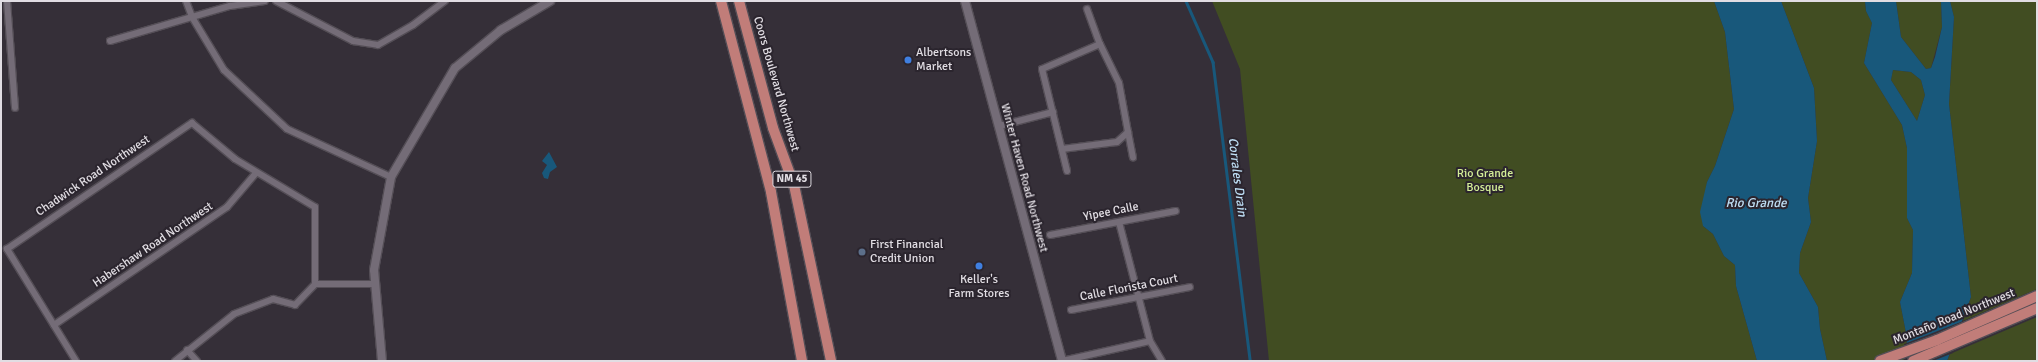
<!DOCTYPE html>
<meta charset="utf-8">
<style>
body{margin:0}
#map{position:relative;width:2038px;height:362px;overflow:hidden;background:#352f38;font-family:Signika,sans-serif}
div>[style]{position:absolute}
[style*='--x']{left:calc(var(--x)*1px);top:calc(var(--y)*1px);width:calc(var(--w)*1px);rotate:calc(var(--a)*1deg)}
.green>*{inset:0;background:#414d22}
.water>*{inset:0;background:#18587b}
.pier>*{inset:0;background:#352f38}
.stream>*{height:2.5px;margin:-1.25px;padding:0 1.25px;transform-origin:1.25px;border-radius:1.25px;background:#18587b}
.roads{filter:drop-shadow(1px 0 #544e56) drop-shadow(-1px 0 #544e56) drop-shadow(0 1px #544e56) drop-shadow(0 -1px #544e56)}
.minor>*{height:6px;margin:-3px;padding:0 3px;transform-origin:3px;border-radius:3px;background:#746c77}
.tertiary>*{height:8px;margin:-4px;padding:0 4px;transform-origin:4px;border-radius:4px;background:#746c77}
.primary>*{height:10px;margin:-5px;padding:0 5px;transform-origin:5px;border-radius:5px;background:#c17d79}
.dots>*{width:11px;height:11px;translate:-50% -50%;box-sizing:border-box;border:2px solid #2b252e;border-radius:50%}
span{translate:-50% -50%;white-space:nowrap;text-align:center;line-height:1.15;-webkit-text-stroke:4px #2b252e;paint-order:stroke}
.shield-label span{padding:1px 3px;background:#2b252e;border:1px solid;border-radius:3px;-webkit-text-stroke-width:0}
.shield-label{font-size:11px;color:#e1dde3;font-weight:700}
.poi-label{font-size:12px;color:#e1dde3}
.left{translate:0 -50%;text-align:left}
.street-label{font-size:12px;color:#e1dde3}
.park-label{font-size:12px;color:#d4ee97}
.water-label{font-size:13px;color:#bedef4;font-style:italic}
.frame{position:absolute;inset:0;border:2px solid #e1dde3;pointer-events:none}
</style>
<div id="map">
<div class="green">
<i style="clip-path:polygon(1212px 1px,1714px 1px,1725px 32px,1734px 109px,1715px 166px,1707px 182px,1703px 226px,1713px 234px,1724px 256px,1735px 265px,1736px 286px,1757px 361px,1269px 361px,1240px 69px)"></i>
<i style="clip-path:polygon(1781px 1px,1865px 1px,1866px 11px,1872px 23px,1864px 63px,1902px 125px,1907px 148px,1907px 218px,1913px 230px,1912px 273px,1900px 302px,1907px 338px,1906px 361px,1827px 361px,1820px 329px,1818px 307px,1799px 273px,1800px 253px,1811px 222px,1808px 198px,1817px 141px,1814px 88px)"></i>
<i style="clip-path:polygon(1896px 1px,1941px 1px,1942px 27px,1931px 68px,1926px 69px,1901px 37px)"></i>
<i style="clip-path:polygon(1950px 1px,2037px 1px,2037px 289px,1963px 321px,1971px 297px,1949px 104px,1954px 17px)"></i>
<i style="clip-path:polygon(1893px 70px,1911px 72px,1921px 80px,1925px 95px,1917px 121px,1891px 80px)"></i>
<i style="clip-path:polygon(2037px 317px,2037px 361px,1947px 361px,1950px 354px)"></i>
</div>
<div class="water">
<i style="clip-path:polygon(1714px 1px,1781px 1px,1814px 88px,1817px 141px,1808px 198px,1811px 222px,1800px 253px,1799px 273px,1818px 307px,1820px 329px,1827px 361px,1757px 361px,1736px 286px,1735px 265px,1724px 256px,1713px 234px,1703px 226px,1700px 212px,1707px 182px,1715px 166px,1734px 109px,1725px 32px)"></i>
<i style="clip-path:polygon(evenodd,1865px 1px,1896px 1px,1901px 37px,1926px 69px,1931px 68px,1935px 57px,1942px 27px,1941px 1px,1950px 1px,1954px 17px,1949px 104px,1971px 297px,1947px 361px,1906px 361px,1907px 338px,1900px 302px,1912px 273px,1913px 230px,1907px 218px,1907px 148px,1902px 125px,1864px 63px,1872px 23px,1866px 11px,1865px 1px,1893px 70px,1911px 72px,1921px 80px,1925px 95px,1917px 121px,1891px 80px,1893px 70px)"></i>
<i style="clip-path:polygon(549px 152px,557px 167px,550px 172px,548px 179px,544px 178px,542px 173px,547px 165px,542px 161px)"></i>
</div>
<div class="pier">
<i style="clip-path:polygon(1966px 320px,1953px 353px,1933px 361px,1904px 361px,1904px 344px)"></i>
</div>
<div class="stream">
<i style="--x:1186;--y:1;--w:67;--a:66.1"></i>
<i style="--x:1213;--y:62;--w:301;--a:82.9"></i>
</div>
<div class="roads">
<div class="minor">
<i style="--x:7;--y:1;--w:107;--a:85.7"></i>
<i style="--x:186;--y:1;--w:17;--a:69"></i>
<i style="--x:192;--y:17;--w:62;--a:58.9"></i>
<i style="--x:224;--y:70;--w:86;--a:43.1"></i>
<i style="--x:287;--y:129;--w:115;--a:24.8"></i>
<i style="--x:276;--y:1;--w:87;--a:27.5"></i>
<i style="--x:353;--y:41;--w:25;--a:9"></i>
<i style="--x:378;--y:45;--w:40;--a:-29.7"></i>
<i style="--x:413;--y:25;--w:40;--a:-37"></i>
<i style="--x:1087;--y:9;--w:37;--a:70"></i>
<i style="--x:110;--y:41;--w:125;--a:-16.3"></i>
<i style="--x:230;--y:6;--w:35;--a:-8"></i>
<i style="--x:999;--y:126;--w:56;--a:-14.5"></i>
<i style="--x:1128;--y:132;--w:26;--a:79"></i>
<i style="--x:1062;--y:149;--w:55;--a:-7.3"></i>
<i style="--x:1117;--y:142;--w:15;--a:-42"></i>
<i style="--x:1128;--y:132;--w:50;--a:-100.4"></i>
<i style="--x:1119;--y:83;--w:43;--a:-116"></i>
<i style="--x:1100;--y:44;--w:63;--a:156.7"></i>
<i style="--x:1042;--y:69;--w:105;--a:76.2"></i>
<i style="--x:1119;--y:222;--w:123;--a:75.4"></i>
<i style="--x:1150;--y:341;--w:23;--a:59"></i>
<i style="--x:1050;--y:235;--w:128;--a:-10.8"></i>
<i style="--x:1071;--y:310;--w:121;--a:-10.9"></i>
<i style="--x:54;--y:325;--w:209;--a:-34.3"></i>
<i style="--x:227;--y:207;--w:45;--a:-49.5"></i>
<i style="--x:187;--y:350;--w:15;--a:48"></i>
<i style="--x:76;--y:361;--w:132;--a:-121.6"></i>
<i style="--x:7;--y:249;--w:224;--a:-34.3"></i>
<i style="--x:192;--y:123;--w:56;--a:39.9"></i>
<i style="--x:235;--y:159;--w:93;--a:31"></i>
<i style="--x:315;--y:207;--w:77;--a:90"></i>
<i style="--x:175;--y:361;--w:75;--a:-38.5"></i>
<i style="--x:234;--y:314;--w:42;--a:-21"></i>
<i style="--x:273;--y:299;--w:23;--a:15"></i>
<i style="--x:295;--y:305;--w:29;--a:-46"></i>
<i style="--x:315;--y:284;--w:60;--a:0"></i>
<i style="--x:1062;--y:361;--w:90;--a:-12.8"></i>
</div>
<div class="tertiary">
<i style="--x:965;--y:1;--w:373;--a:74.9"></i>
<i style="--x:382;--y:361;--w:91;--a:-95"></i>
<i style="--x:374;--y:270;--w:95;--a:-79.6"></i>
<i style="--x:391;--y:177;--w:126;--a:-59.6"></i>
<i style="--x:455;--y:68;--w:60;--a:-39.6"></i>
<i style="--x:501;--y:30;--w:57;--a:-30.6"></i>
</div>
<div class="primary">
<i style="--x:721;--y:1;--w:197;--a:75.3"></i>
<i style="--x:771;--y:192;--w:172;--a:79.6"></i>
<i style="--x:739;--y:1;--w:131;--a:75"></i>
<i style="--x:773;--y:128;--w:61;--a:69.8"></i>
<i style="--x:794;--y:185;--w:180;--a:78.1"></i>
<i style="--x:1880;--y:361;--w:61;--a:-20.2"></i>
<i style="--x:1937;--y:340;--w:109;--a:-23.7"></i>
<i style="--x:1913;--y:361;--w:135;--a:-23.1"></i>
</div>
</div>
<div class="dots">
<i style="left:908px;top:60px;background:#3f7fe0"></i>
<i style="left:862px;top:252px;background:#5c6f8a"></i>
<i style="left:979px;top:266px;background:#3f7fe0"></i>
</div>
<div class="shield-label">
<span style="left:792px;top:179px">NM 45</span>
</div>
<div class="poi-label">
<span class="left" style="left:916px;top:60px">Albertsons<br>Market</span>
<span class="left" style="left:870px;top:252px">First Financial<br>Credit Union</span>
<span style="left:979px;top:287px">Keller's<br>Farm Stores</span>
</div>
<div class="street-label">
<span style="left:776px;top:84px;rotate:74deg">Coors Boulevard Northwest</span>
<span style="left:93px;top:176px;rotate:-34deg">Chadwick Road Northwest</span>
<span style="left:1024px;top:178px;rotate:75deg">Winter Haven Road Northwest</span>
<span style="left:1111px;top:212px;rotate:-11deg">Yipee Calle</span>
<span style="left:153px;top:245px;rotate:-34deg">Habershaw Road Northwest</span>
<span style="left:1129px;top:288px;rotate:-11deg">Calle Florista Court</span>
<span style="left:1954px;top:317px;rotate:-22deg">Montaño Road Northwest</span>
</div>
<div class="park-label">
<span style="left:1485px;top:181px">Rio Grande<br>Bosque</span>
</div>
<div class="water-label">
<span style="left:1237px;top:177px;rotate:83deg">Corrales Drain</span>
<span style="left:1756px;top:203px">Rio Grande</span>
</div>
<div class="frame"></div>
</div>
